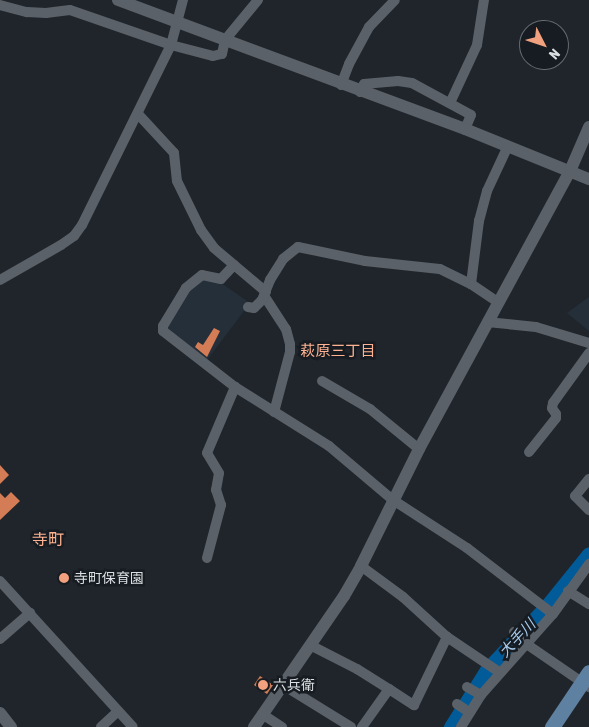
<!DOCTYPE html>
<meta charset="utf-8">
<style>
body{margin:0}
#map{position:relative;width:589px;height:727px;overflow:hidden;background:#20252b;font-family:"Asap Condensed","Noto Sans JP",sans-serif}
div>[style]{position:absolute}
[style*='--x']{left:calc(var(--x)*1px);top:calc(var(--y)*1px);width:calc(var(--w)*1px);rotate:calc(var(--a)*1deg)}
.built>*{inset:0;background:#252f39}
.river>*{height:15px;margin:-7.5px;padding:0 7.5px;transform-origin:7.5px;border-radius:7.5px;background:#005b98}
.building>*{inset:0;background:#d47c55}
.minor>*{height:10px;margin:-5px;padding:0 5px;transform-origin:5px;border-radius:5px;background:#5b6168}
.tertiary>*{height:12px;margin:-6px;padding:0 6px;transform-origin:6px;border-radius:6px;background:#5b6168}
.primary>*{height:15px;margin:-7.5px;padding:0 7.5px;transform-origin:7.5px;border-radius:7.5px;background:#5f81a1}
.dots>*{width:14px;height:14px;translate:-50% -50%;box-sizing:border-box;border:2px solid #161c21;border-radius:50%}
span{translate:-50% -50%;white-space:nowrap;text-align:center;line-height:1.15;-webkit-text-stroke:5px #161c21;paint-order:stroke}
.poi-label{font-size:14px;color:#dbdfe3}
.left{translate:0 -50%;text-align:left}
.neighbourhood-label{font-size:15px;color:#feb291}
.water-label{font-size:15px;color:#a9ccee;font-style:italic}
.quarter-label{font-size:16px;color:#feb291}
.north{position:absolute;left:519px;top:20px;width:50px;height:50px;box-sizing:border-box;background:#161c21;border:1px solid #656a6f;border-radius:50%;rotate:131deg;font-size:14px;font-weight:700;line-height:20px;text-align:center;color:#dbdfe3}
.north::after{content:'';display:block;margin:auto;width:18px;height:22px;background:#f2a17e;clip-path:polygon(50% 0,100% 100%,50% 72%,0 100%)}
</style>
<div id="map">
<div class="built">
<i style="clip-path:polygon(201px 279px,221px 283px,250px 303px,207px 360px,167px 331px,166px 326px,188px 290px)"></i>
<i style="clip-path:polygon(589px 297px,589px 331px,567px 313px)"></i>
</div>
<div class="river">
<i style="--x:451;--y:727;--w:67;--a:-57.7"></i>
<i style="--x:487;--y:670;--w:89;--a:-46.8"></i>
<i style="--x:548;--y:605;--w:65;--a:-51.2"></i>
</div>
<div class="building">
<i style="clip-path:polygon(214px 328px,220px 331px,207px 357px,195px 347px,198px 342px,203px 345px)"></i>
<i style="clip-path:polygon(0 465px,9px 475px,0 484px)"></i>
<i style="clip-path:polygon(11px 492px,20px 501px,0 520px,0 493px,5px 498px)"></i>
<i style="clip-path:polygon(260px 676px,273px 685px,267px 694px,254px 685px)"></i>
</div>
<div class="minor">
<i style="--x:0;--y:5;--w:28;--a:15"></i>
<i style="--x:27;--y:12;--w:19;--a:3"></i>
<i style="--x:46;--y:13;--w:24;--a:-7"></i>
<i style="--x:70;--y:10;--w:107;--a:19.1"></i>
<i style="--x:171;--y:45;--w:43;--a:14.7"></i>
<i style="--x:213;--y:56;--w:9;--a:-13"></i>
<i style="--x:222;--y:54;--w:14;--a:-78"></i>
<i style="--x:225;--y:40;--w:52;--a:-50.5"></i>
<i style="--x:341;--y:85;--w:22;--a:-69"></i>
<i style="--x:349;--y:64;--w:42;--a:-61.6"></i>
<i style="--x:369;--y:27;--w:37;--a:-46"></i>
<i style="--x:360;--y:92;--w:9;--a:-63"></i>
<i style="--x:364;--y:84;--w:34;--a:-5"></i>
<i style="--x:398;--y:81;--w:14;--a:8"></i>
<i style="--x:412;--y:83;--w:67;--a:28.5"></i>
<i style="--x:471;--y:115;--w:15;--a:113"></i>
<i style="--x:450;--y:103;--w:64;--a:-65"></i>
<i style="--x:477;--y:45;--w:46;--a:-81.2"></i>
<i style="--x:138;--y:114;--w:53;--a:47.3"></i>
<i style="--x:174;--y:153;--w:28;--a:84"></i>
<i style="--x:177;--y:181;--w:55;--a:63.9"></i>
<i style="--x:201;--y:230;--w:22;--a:54"></i>
<i style="--x:214;--y:248;--w:68;--a:40.2"></i>
<i style="--x:234;--y:265;--w:19;--a:133"></i>
<i style="--x:221;--y:279;--w:19;--a:-168"></i>
<i style="--x:202;--y:275;--w:21;--a:141"></i>
<i style="--x:186;--y:288;--w:44;--a:121.2"></i>
<i style="--x:163;--y:326;--w:5;--a:90"></i>
<i style="--x:163;--y:331;--w:91;--a:37.9"></i>
<i style="--x:235;--y:387;--w:111;--a:32.1"></i>
<i style="--x:329;--y:446;--w:84;--a:40.2"></i>
<i style="--x:393;--y:500;--w:88;--a:33"></i>
<i style="--x:467;--y:548;--w:108;--a:37.5"></i>
<i style="--x:0;--y:280;--w:70;--a:-29.8"></i>
<i style="--x:61;--y:245;--w:16;--a:-35"></i>
<i style="--x:74;--y:236;--w:14;--a:-54"></i>
<i style="--x:82;--y:225;--w:201;--a:-63.7"></i>
<i style="--x:171;--y:45;--w:47;--a:-75.1"></i>
<i style="--x:471;--y:284;--w:64;--a:-82.8"></i>
<i style="--x:479;--y:221;--w:31;--a:-75"></i>
<i style="--x:487;--y:191;--w:50;--a:-65"></i>
<i style="--x:265;--y:297;--w:38;--a:57"></i>
<i style="--x:286;--y:329;--w:16;--a:75"></i>
<i style="--x:290;--y:344;--w:8;--a:90"></i>
<i style="--x:290;--y:352;--w:62;--a:104.9"></i>
<i style="--x:248;--y:307;--w:6;--a:9"></i>
<i style="--x:254;--y:308;--w:11;--a:-45"></i>
<i style="--x:262;--y:300;--w:22;--a:-68"></i>
<i style="--x:270;--y:280;--w:25;--a:-58"></i>
<i style="--x:283;--y:259;--w:19;--a:-39"></i>
<i style="--x:298;--y:247;--w:68;--a:11.8"></i>
<i style="--x:365;--y:261;--w:75;--a:6.1"></i>
<i style="--x:440;--y:269;--w:34;--a:26"></i>
<i style="--x:471;--y:284;--w:32;--a:34"></i>
<i style="--x:487;--y:322;--w:49;--a:5.8"></i>
<i style="--x:536;--y:327;--w:55;--a:16.8"></i>
<i style="--x:322;--y:381;--w:56;--a:30.3"></i>
<i style="--x:370;--y:409;--w:63;--a:39.2"></i>
<i style="--x:529;--y:452;--w:43;--a:-51.5"></i>
<i style="--x:556;--y:418;--w:4;--a:-90"></i>
<i style="--x:556;--y:414;--w:7;--a:-124"></i>
<i style="--x:552;--y:408;--w:5;--a:-79"></i>
<i style="--x:553;--y:403;--w:62;--a:-54.2"></i>
<i style="--x:589;--y:479;--w:22;--a:129"></i>
<i style="--x:575;--y:496;--w:20;--a:45"></i>
<i style="--x:207;--y:558;--w:55;--a:-75.2"></i>
<i style="--x:221;--y:505;--w:16;--a:-108"></i>
<i style="--x:216;--y:490;--w:17;--a:-80"></i>
<i style="--x:219;--y:473;--w:23;--a:-121"></i>
<i style="--x:207;--y:453;--w:72;--a:-67"></i>
<i style="--x:361;--y:566;--w:52;--a:36.4"></i>
<i style="--x:403;--y:597;--w:59;--a:42.3"></i>
<i style="--x:447;--y:637;--w:63;--a:33.9"></i>
<i style="--x:0;--y:581;--w:197;--a:47.7"></i>
<i style="--x:568;--y:591;--w:25;--a:32"></i>
<i style="--x:514;--y:632;--w:16;--a:45"></i>
<i style="--x:525;--y:643;--w:78;--a:34.5"></i>
<i style="--x:0;--y:639;--w:40;--a:-41"></i>
<i style="--x:310;--y:645;--w:53;--a:27.1"></i>
<i style="--x:357;--y:669;--w:38;--a:32"></i>
<i style="--x:389;--y:689;--w:47;--a:125.4"></i>
<i style="--x:283;--y:685;--w:80;--a:31.7"></i>
<i style="--x:467;--y:687;--w:16;--a:30"></i>
<i style="--x:389;--y:689;--w:30;--a:33"></i>
<i style="--x:414;--y:705;--w:76;--a:-64.1"></i>
<i style="--x:457;--y:704;--w:14;--a:34"></i>
<i style="--x:262;--y:714;--w:24;--a:33"></i>
<i style="--x:101;--y:727;--w:23;--a:-43"></i>
<i style="--x:461;--y:727;--w:38;--a:-58"></i>
<i style="--x:481;--y:695;--w:108;--a:-48.4"></i>
<i style="--x:553;--y:614;--w:62;--a:-54.2"></i>
</div>
<div class="tertiary">
<i style="--x:118;--y:0;--w:370;--a:20.4"></i>
<i style="--x:465;--y:129;--w:134;--a:22"></i>
<i style="--x:0;--y:713;--w:18;--a:52"></i>
<i style="--x:254;--y:727;--w:159;--a:-55.5"></i>
<i style="--x:344;--y:596;--w:34;--a:-60"></i>
<i style="--x:361;--y:566;--w:131;--a:-63.6"></i>
<i style="--x:419;--y:449;--w:316;--a:-61.5"></i>
<i style="--x:570;--y:171;--w:48;--a:-66.6"></i>
</div>
<div class="primary">
<i style="--x:552;--y:727;--w:66;--a:-56.1"></i>
</div>
<div class="dots">
<i style="left:64px;top:578px;background:#f2a17e"></i>
<i style="left:263px;top:685px;background:#f2a17e"></i>
</div>
<div class="poi-label">
<span class="left" style="left:74px;top:578px">寺町保育園</span>
<span class="left" style="left:273px;top:685px">六兵衛</span>
</div>
<div class="neighbourhood-label">
<span style="left:338px;top:351px">萩原三丁目</span>
</div>
<div class="water-label">
<span style="left:517px;top:638px;rotate:-47deg">大手川</span>
</div>
<div class="quarter-label">
<span style="left:48px;top:539px">寺町</span>
</div>
<div class="north">N</div>
</div>
